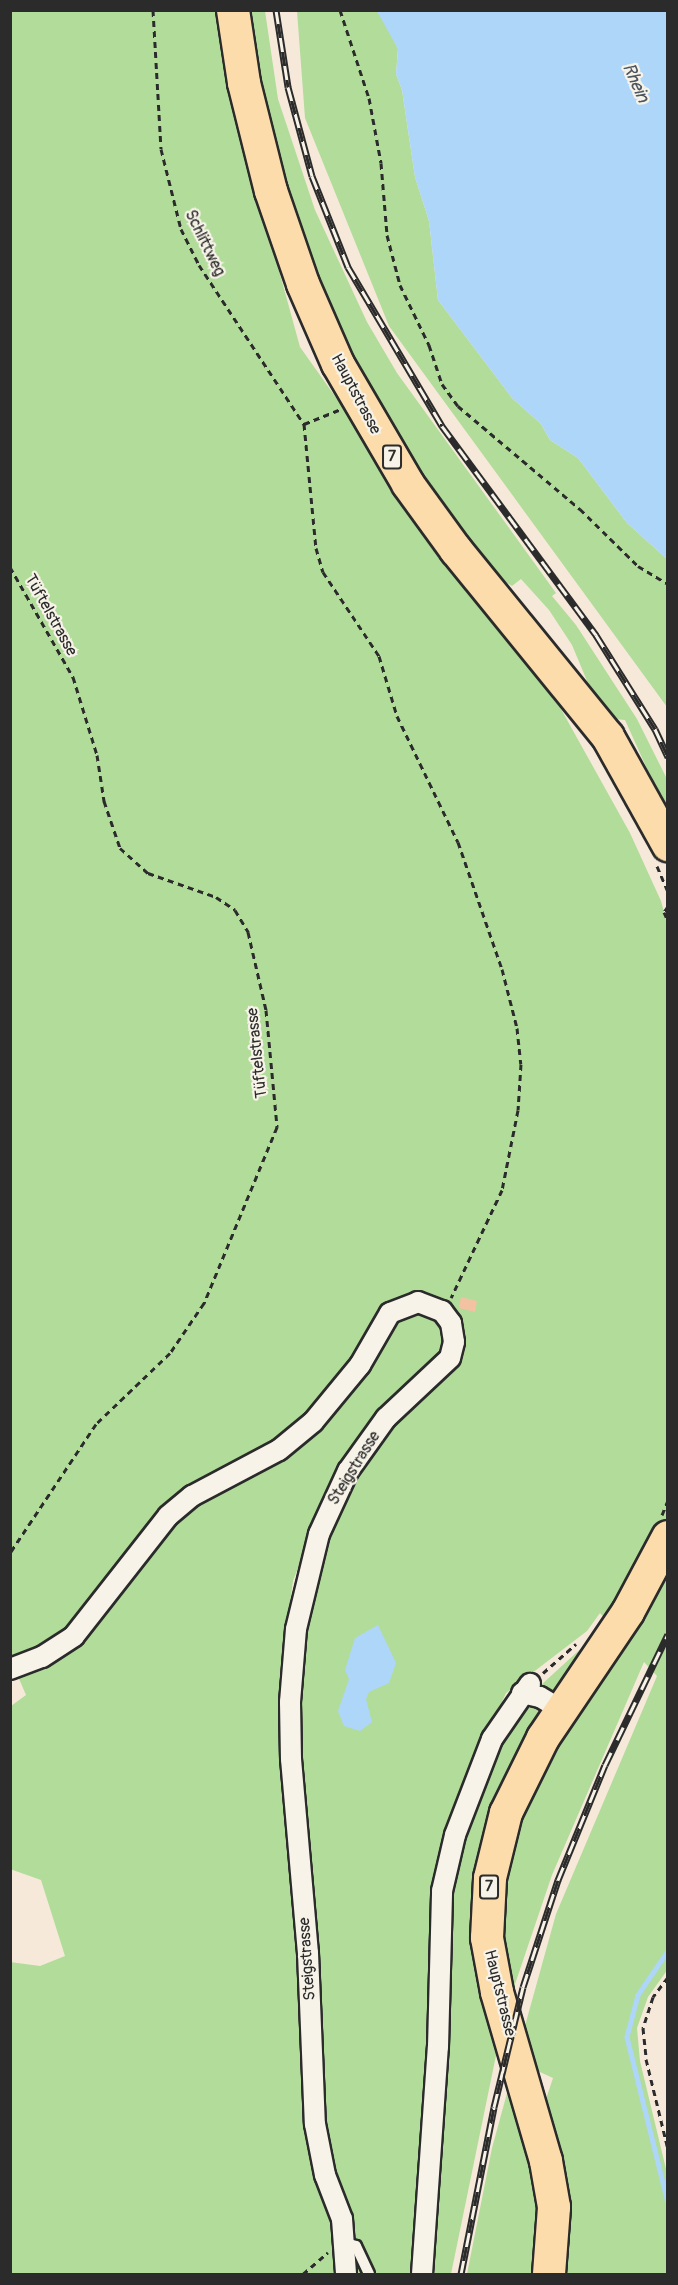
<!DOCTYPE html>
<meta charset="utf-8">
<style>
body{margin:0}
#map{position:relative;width:678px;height:2285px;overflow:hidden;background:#f6e9da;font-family:Pangolin,sans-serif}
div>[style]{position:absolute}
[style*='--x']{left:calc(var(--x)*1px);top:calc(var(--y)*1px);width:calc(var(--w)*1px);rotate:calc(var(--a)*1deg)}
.green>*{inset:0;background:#b1dc9a}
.water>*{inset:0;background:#aed6f9}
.stream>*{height:4.5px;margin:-2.25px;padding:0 2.25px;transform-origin:2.25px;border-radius:2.25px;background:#aed6f9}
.building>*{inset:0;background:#f2c2a2}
.path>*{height:3px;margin-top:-1.5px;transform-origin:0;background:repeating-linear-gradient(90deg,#2b2b2b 0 6px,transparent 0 10.5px)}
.roads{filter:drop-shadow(2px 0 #2b2b2b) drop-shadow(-2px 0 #2b2b2b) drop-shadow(0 2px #2b2b2b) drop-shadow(0 -2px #2b2b2b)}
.lane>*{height:10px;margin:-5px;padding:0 5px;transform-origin:5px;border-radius:5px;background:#f7f3e8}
.street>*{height:20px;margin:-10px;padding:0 10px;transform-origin:10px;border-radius:10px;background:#f7f3e8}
.primary>*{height:32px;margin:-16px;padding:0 16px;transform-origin:16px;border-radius:16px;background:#fddcac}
.rail>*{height:7px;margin-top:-3.5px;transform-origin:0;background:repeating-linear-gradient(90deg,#f7f3e8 0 14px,#2b2b2b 0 28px);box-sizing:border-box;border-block:2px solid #2b2b2b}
span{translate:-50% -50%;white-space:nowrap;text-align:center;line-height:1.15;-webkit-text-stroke:4.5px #f7f3e8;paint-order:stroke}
.shield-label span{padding:2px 4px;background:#f7f3e8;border:2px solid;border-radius:4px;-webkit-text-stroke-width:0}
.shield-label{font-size:15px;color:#2b2b2b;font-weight:700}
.street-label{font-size:16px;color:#2b2b2b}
.water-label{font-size:18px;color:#4c565e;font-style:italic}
.frame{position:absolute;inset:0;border:12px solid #2b2b2b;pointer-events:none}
</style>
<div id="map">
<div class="green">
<i style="clip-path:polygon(11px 11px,223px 11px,250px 165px,300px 347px,464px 578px,542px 675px,630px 833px,661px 901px,667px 923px,668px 1969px,648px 1997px,637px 2028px,640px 2061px,667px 2173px,667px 2274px,559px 2274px,543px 2108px,553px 2078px,527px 2066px,523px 2033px,556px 1914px,657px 1676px,644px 1662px,552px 1875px,511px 1996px,500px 1959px,505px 1859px,566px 1685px,551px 1694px,542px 1690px,541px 1685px,599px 1632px,607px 1621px,600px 1613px,587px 1631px,506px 1693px,465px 1782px,447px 1833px,415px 2231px,415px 2274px,371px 2274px,348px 2226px,318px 2116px,295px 1673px,337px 1499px,325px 1497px,293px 1581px,280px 1674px,287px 1855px,299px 1944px,306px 2129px,318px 2182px,365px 2274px,11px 2274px,10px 1962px,40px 1966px,65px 1956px,41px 1880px,10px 1869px,11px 1706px,26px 1695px,17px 1674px,10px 1678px)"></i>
<i style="clip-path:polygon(245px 11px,265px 11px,278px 99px,315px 210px,367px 322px,397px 373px,556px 593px,552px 596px,576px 625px,637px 719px,667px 779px,667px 813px,625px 720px,615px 719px,590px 688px,572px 645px,549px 610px,521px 579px,512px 586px,489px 572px,414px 471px,327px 312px,270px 139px)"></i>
<i style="clip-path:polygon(297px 11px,377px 11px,387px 26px,398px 49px,396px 74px,402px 90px,415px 177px,429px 221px,438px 300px,512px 398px,541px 424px,550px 440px,578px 458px,627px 523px,667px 559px,667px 707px,389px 326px,305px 118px)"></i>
<i style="clip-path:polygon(533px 1707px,540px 1713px,541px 1723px,497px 1805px,500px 2036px,451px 2274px,428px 2274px,448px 1893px,461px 1838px,499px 1740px,523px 1710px)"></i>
<i style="clip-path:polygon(512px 2075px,542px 2209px,539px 2274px,467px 2274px,492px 2148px)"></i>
</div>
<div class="water">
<i style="clip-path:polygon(377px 11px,667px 11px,667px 559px,627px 523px,578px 458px,550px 440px,541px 424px,512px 398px,438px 300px,429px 221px,415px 177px,402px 90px,396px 74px,398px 49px)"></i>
<i style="clip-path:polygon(378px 1625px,396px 1663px,389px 1683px,369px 1692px,366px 1699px,372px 1722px,360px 1731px,344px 1726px,338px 1711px,349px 1679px,345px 1670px,355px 1638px)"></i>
</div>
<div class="stream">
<i style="--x:668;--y:1951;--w:53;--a:124.3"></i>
<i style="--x:638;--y:1995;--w:43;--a:104.7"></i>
<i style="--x:627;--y:2037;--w:171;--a:76.1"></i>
</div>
<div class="building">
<i style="clip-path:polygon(461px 1297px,477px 1301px,475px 1312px,459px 1308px)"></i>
</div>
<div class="path">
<i style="--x:153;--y:10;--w:139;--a:86.7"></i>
<i style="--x:161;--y:149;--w:82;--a:76"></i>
<i style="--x:181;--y:229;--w:40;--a:63.4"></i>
<i style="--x:199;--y:265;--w:191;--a:56.6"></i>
<i style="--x:304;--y:424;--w:125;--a:84.5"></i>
<i style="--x:316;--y:548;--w:25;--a:74"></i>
<i style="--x:323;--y:572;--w:101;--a:56.3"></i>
<i style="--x:379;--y:656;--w:63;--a:73.3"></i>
<i style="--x:397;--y:716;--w:140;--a:64.2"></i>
<i style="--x:458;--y:842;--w:134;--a:70.9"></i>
<i style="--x:502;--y:969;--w:61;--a:75.7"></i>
<i style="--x:517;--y:1028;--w:36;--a:84"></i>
<i style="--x:521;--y:1064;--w:46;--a:93.7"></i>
<i style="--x:518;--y:1110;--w:82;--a:101.3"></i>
<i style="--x:502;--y:1190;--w:119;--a:115.3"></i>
<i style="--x:340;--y:10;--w:93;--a:71.8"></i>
<i style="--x:369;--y:98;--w:66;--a:79.5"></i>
<i style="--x:381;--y:163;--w:72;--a:85.2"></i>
<i style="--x:387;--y:235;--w:52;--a:75.4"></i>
<i style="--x:400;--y:285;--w:67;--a:64.2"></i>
<i style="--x:429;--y:345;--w:41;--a:71.6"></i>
<i style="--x:442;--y:384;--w:27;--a:54"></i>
<i style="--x:458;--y:406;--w:160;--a:40.2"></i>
<i style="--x:580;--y:509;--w:81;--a:44.5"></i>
<i style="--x:638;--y:566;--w:35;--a:31"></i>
<i style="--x:304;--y:424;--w:38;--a:-22"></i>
<i style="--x:10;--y:567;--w:127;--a:60.2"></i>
<i style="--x:73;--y:677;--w:82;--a:72.9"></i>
<i style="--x:97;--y:755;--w:47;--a:81.3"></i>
<i style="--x:104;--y:801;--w:50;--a:71.2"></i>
<i style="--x:120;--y:848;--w:38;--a:42"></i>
<i style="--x:148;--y:873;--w:72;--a:19.4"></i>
<i style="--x:216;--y:897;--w:23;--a:34"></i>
<i style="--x:235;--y:910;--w:26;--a:59"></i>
<i style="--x:248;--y:932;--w:80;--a:77"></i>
<i style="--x:266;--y:1010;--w:118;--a:84.6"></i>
<i style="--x:277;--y:1127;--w:191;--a:112.5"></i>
<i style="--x:204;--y:1303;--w:60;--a:124.2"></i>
<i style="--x:170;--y:1353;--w:103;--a:136.2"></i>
<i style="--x:96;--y:1424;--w:155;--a:123.7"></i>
<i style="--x:657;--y:866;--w:28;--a:67"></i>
<i style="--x:668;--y:906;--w:7;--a:124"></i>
<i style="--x:664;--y:912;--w:10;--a:66"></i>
<i style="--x:662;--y:1515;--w:16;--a:-68"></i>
<i style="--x:543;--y:1673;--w:44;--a:-41.3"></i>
<i style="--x:668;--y:1977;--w:25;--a:127"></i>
<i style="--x:653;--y:1997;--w:33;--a:108"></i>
<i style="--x:643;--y:2028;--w:31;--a:84"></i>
<i style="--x:646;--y:2059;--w:93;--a:76.3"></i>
<i style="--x:303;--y:2274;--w:33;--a:-41"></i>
</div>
<div class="roads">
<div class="lane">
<i style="--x:345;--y:2243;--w:11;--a:15"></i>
<i style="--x:356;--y:2246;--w:31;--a:65"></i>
</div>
<div class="street">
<i style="--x:10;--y:1669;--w:34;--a:-21"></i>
<i style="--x:42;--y:1657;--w:38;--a:-33"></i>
<i style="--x:74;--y:1636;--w:152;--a:-51.9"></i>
<i style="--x:168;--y:1516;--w:31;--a:-40"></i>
<i style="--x:192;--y:1496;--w:98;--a:-27.9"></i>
<i style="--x:279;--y:1450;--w:44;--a:-39.5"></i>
<i style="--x:313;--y:1422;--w:74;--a:-50.5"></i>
<i style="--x:360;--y:1365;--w:60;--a:-60"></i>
<i style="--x:390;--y:1313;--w:30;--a:-21"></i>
<i style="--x:418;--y:1302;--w:26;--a:21"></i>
<i style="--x:442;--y:1311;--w:15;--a:53"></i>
<i style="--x:451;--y:1323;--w:19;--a:81"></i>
<i style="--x:454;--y:1342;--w:16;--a:104"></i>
<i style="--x:450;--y:1358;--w:88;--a:136.8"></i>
<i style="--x:386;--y:1418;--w:65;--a:125.6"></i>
<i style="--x:348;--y:1471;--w:69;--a:114.7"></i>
<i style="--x:319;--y:1534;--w:98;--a:103.6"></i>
<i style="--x:296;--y:1629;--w:73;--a:94.7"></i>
<i style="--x:290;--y:1702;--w:57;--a:89"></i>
<i style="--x:291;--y:1759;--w:195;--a:85"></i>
<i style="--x:308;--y:1953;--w:171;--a:87.7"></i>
<i style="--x:315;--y:2124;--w:52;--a:78.9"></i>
<i style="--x:325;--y:2175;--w:47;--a:68.9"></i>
<i style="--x:342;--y:2219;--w:55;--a:85.8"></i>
<i style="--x:522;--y:1693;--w:18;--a:13"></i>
<i style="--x:540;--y:1697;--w:26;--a:31"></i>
<i style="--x:422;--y:2274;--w:228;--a:-86"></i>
<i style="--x:438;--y:2047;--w:156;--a:-88.5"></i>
<i style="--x:442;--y:1891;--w:57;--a:-76.9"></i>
<i style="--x:455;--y:1835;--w:103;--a:-68.9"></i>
<i style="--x:492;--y:1739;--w:67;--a:-55.4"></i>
</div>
<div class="primary">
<i style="--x:233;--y:10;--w:74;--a:81.4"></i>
<i style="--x:244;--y:83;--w:111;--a:76"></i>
<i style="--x:271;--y:191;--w:98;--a:71"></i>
<i style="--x:303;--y:284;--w:87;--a:66.4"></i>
<i style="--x:338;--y:364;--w:139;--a:59.7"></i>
<i style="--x:408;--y:484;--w:82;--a:54"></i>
<i style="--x:456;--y:550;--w:241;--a:50.9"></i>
<i style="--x:608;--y:737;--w:124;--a:60.9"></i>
<i style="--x:549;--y:2274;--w:67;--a:-85.7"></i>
<i style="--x:554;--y:2207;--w:47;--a:-99.9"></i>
<i style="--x:546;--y:2161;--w:176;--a:-106.2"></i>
<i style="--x:497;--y:1992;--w:55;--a:-100.5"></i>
<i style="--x:487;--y:1938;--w:60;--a:-87.1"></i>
<i style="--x:490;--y:1878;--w:67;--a:-76.2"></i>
<i style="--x:506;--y:1813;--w:84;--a:-63.7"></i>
<i style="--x:543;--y:1738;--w:152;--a:-56"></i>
<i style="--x:628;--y:1612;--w:85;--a:-61.9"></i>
</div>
</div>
<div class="rail">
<i style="--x:276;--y:10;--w:78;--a:81.1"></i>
<i style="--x:288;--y:87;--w:92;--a:74.9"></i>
<i style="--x:312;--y:176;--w:98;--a:68.4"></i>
<i style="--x:348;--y:267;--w:185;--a:59.4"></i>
<i style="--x:442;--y:426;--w:260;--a:53.6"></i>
<i style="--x:596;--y:635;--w:111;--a:57.9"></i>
<i style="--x:655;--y:729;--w:31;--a:65"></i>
<i style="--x:461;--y:2274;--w:170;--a:-78.8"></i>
<i style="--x:494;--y:2107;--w:123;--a:-76.4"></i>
<i style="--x:523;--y:1987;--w:113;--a:-71.9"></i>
<i style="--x:558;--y:1880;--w:124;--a:-67.8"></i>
<i style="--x:605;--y:1765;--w:145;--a:-64.3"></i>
</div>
<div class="shield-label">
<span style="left:392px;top:457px">7</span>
<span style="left:489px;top:1887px">7</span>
</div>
<div class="street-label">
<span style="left:205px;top:243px;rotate:64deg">Schlittweg</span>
<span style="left:356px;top:394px;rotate:62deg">Hauptstrasse</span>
<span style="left:51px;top:615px;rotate:61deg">Tüftelstrasse</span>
<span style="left:257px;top:1053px;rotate:-96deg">Tüftelstrasse</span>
<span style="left:354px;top:1468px;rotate:-58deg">Steigstrasse</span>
<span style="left:307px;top:1959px;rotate:-94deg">Steigstrasse</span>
<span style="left:500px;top:1993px;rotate:76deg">Hauptstrasse</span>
</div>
<div class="water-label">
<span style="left:635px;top:83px;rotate:66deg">Rhein</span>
</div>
<div class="frame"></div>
</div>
